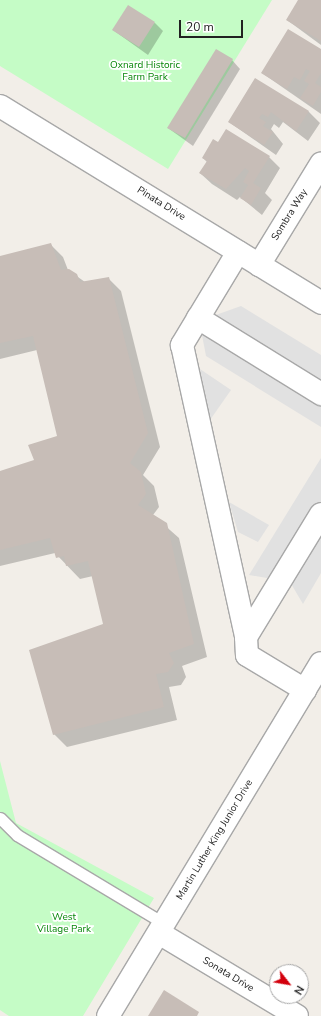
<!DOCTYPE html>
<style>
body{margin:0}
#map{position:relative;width:321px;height:1016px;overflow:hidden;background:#f2eee8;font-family:"Nunito Sans",sans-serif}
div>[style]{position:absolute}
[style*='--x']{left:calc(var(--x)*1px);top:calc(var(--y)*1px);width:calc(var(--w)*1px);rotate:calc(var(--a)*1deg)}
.park>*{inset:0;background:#c5fcc6}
.parking>*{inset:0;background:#e1e1e1}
.shadow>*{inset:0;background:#0003}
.building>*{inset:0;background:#c7bdb7}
.roads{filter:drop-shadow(1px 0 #a8a8a8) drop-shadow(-1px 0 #a8a8a8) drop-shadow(0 1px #a8a8a8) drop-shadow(0 -1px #a8a8a8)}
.service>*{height:11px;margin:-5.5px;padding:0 5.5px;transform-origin:5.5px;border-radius:5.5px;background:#fff}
.minor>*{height:22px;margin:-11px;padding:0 11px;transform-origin:11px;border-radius:11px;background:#fff}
span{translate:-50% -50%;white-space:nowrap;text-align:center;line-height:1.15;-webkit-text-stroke:3.5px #fff;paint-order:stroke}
.park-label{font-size:10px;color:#08870a}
.street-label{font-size:10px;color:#212121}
.north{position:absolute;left:269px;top:964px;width:40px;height:40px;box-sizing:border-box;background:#fff;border:1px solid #a6a6a6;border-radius:50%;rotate:121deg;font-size:11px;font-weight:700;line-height:16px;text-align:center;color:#212121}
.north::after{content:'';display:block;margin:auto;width:14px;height:18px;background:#d3000d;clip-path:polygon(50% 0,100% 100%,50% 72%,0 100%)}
.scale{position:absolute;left:179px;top:20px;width:64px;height:18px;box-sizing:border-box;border:2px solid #212121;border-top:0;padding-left:5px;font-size:12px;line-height:14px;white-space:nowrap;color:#212121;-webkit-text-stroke:3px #fff;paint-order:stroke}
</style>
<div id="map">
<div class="park">
<i style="clip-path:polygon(0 0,272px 0,168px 169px,0 66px)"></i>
<i style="clip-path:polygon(0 761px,16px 823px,154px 898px,83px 1016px,9px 1016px,0 1010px)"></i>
</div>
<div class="parking">
<i style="clip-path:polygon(241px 306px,321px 355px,321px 427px,206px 356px,202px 335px,213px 316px)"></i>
<i style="clip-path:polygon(200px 369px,231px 390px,210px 420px)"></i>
<i style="clip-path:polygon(321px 458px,321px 573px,303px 604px,290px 582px,249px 575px)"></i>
<i style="clip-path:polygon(229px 502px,269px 525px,258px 542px,238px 532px)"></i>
</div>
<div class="shadow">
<i style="clip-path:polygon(299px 0,321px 0,321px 45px,287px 20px)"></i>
<i style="clip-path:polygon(155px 23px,163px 31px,148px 55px,113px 30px)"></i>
<i style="clip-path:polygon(321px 50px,321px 114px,262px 73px)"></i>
<i style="clip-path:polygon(232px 60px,240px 69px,193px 146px,168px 128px)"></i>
<i style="clip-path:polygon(255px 79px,309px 112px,320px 123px,308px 141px,283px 122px,279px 128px,274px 124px,271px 129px,283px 144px,276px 155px,229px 122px)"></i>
<i style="clip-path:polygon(219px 144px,269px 157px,280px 168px,265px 193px,272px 200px,262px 215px,240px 197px,237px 200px,212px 184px,200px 173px,207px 162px,203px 158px)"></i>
<i style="clip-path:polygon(50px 244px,63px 257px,68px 270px,85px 282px,108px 278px,121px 291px,160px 447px,143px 475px,154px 486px,159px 507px,153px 515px,179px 538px,207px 657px,182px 666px,186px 677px,181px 685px,169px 687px,177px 720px,67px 747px,54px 734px,104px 625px,93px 576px,80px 579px,55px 553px,0 566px,0 472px,36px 461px,59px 437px,37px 350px,0 359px,0 257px)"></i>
</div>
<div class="building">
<i style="clip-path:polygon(298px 0,321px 0,321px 41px,286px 20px)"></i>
<i style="clip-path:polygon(128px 5px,155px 22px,139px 47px,112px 30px)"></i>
<i style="clip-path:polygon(288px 29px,321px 49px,321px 73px,315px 83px,321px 87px,321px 92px,313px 106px,300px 98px,309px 84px,304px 81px,310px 71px,306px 69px,300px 80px,294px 77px,287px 89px,261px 73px)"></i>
<i style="clip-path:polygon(216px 49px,233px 59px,185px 138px,167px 128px)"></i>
<i style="clip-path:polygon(255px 78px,309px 111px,296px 131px,271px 112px,268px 117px,262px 114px,259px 118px,266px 122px,263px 126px,273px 132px,264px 145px,228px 122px)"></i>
<i style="clip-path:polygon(226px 129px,270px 156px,253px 183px,261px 188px,251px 205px,240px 198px,248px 185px,243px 182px,249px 171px,245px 168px,226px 189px,199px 173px,207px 161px,202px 158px,213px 139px,218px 142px)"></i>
<i style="clip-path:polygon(51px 243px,61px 270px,69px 269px,77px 274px,80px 282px,109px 277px,148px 433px,130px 463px,141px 472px,146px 494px,138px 505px,167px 523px,194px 644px,169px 653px,174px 663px,168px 672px,156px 674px,164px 707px,53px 735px,29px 650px,103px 624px,88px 561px,66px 566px,64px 556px,56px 558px,50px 538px,0 550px,0 471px,34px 460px,28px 445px,57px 436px,33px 336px,0 343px,0 256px)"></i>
<i style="clip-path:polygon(164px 990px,199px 1012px,197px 1016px,148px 1016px)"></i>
</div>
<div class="roads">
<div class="service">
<i style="--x:0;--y:818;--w:24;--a:45"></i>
<i style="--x:17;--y:835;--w:173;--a:31"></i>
</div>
<div class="minor">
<i style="--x:0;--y:106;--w:377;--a:31.5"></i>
<i style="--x:238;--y:252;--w:109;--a:121.1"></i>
<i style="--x:182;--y:345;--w:299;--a:77.6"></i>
<i style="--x:246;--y:637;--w:18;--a:87"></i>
<i style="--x:247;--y:655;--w:68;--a:31.1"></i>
<i style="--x:259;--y:265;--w:119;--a:-58.5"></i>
<i style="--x:198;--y:318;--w:145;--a:31.7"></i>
<i style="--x:246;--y:637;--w:144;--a:-58.6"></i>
<i style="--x:159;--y:933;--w:161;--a:31"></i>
<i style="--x:108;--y:1016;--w:412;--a:-58.9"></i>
</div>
</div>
<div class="park-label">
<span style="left:145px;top:71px">Oxnard Historic<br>Farm Park</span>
<span style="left:64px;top:923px">West<br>Village Park</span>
</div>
<div class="street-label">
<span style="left:161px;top:204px;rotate:32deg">Pinata Drive</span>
<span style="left:290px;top:215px;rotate:-58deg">Sombra Way</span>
<span style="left:215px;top:840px;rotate:-59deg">Martin Luther King Junior Drive</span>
<span style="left:228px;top:975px;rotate:31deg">Sonata Drive</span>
</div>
<div class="north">N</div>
<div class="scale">20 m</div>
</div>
